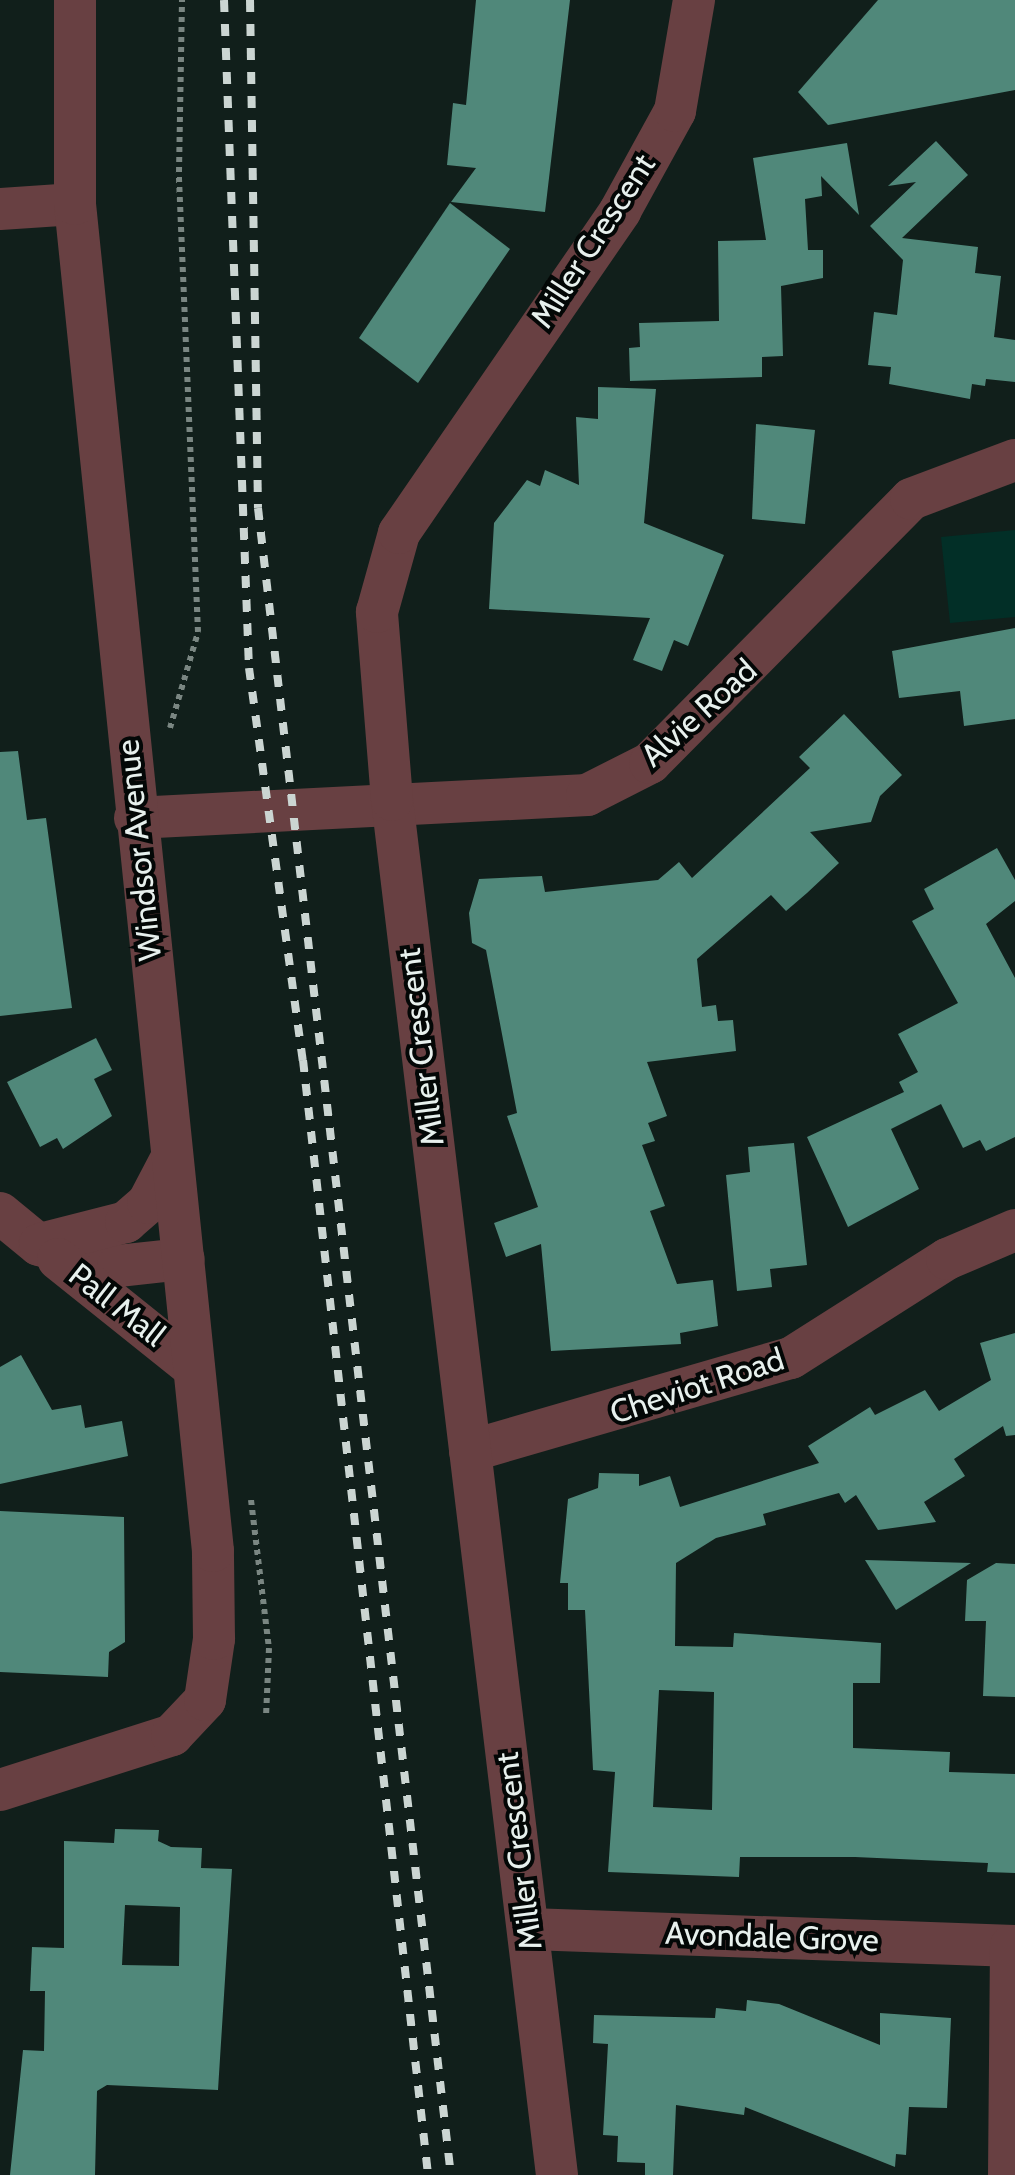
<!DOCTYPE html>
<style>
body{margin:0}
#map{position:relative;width:1015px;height:2175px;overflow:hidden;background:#111f1b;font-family:Cabin,sans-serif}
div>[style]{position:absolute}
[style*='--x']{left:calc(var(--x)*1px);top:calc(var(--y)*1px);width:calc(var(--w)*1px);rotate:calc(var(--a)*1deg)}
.green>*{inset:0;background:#022f27}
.building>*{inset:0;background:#50887a}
.path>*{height:6px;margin-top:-3px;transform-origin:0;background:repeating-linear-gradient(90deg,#7a8682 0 5px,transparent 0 10px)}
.street>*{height:42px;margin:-21px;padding:0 21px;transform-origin:21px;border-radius:21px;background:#684042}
.rail>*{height:8px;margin-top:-4px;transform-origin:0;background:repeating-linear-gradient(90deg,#cbd5d2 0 12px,transparent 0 24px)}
span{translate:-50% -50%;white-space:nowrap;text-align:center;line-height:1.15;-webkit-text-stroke:8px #030706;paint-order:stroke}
.street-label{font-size:32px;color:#e7f0ed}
</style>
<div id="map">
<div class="green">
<i style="clip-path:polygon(1015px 530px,1015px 617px,950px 623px,941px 537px)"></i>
</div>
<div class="building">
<i style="clip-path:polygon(476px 0,570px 0,545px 212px,451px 202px,476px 168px,447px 165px,453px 103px,466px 105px)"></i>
<i style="clip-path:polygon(878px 0,1015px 0,1015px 90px,828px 125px,798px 92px)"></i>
<i style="clip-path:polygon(936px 141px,968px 175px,902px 238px,978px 247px,975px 273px,1001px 276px,994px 337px,1015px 340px,1015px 382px,986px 379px,985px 386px,972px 384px,970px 399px,889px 384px,891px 367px,868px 365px,874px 312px,897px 315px,903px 260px,870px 226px,916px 182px,888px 186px)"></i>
<i style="clip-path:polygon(847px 143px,859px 215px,821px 176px,822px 196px,805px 199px,808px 250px,823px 250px,823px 278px,781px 286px,783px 356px,762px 357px,762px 377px,630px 381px,629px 348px,640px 347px,639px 323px,719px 321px,718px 241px,766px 240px,753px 158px)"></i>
<i style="clip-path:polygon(450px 203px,510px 249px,418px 383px,359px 338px)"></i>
<i style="clip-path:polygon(598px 387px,656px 389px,644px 523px,724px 555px,688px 646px,674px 640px,662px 671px,633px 660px,650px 618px,489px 609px,494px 523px,527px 480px,540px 486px,545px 470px,579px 485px,576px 417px,598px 419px)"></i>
<i style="clip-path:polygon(756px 424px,815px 430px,805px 524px,752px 519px)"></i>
<i style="clip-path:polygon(1015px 628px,1015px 719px,964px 726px,960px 691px,899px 698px,892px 651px)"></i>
<i style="clip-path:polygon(844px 714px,902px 775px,880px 796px,871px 822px,810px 832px,839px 863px,807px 893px,786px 911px,771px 895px,697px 959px,702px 1007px,716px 1005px,718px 1021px,733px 1020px,736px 1051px,647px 1062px,667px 1116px,648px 1123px,655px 1141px,642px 1145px,665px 1206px,650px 1211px,677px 1284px,713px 1280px,718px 1326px,680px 1333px,681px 1344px,551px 1351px,541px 1244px,506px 1257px,494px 1223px,538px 1207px,507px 1116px,517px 1113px,486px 950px,472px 943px,469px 913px,479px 879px,542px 876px,545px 892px,658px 880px,679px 862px,692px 878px,810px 768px,799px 757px)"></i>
<i style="clip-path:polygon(18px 751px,27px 820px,46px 818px,72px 1008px,0 1016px,0 752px)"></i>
<i style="clip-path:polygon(997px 848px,1015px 880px,1015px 901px,986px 924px,1015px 978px,1015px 1137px,986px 1151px,980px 1140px,963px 1148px,941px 1104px,891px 1129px,919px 1189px,848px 1227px,807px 1137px,904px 1092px,899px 1082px,918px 1072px,898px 1034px,958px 1003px,912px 921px,934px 909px,924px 889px)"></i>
<i style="clip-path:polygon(96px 1038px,112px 1070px,94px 1079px,112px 1116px,63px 1149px,57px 1138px,40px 1147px,7px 1082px)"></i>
<i style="clip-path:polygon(794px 1143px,807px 1265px,770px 1269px,772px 1287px,737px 1291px,726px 1175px,750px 1172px,748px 1147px)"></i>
<i style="clip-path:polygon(evenodd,1015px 1333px,1015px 1435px,1006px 1436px,1003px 1426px,954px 1459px,965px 1476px,924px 1502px,936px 1522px,878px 1530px,856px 1495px,845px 1503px,839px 1493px,763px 1514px,766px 1525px,716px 1538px,676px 1563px,675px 1646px,733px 1647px,734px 1633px,881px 1643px,880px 1683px,853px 1683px,853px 1748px,950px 1752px,949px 1772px,1015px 1774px,1015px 1873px,987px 1872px,988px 1863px,855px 1857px,740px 1857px,739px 1877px,608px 1872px,615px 1772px,593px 1770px,585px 1610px,568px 1610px,568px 1583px,560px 1583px,568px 1499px,598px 1488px,599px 1473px,639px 1474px,639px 1486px,670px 1476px,680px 1507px,819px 1463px,808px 1446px,870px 1407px,875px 1415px,925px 1390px,939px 1411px,991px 1380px,980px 1343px,1015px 1333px,659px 1690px,714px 1692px,712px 1810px,653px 1807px,659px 1690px)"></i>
<i style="clip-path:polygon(21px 1355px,52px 1410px,81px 1405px,85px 1428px,122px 1421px,128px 1456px,0 1484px,0 1367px)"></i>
<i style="clip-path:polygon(0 1511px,124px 1517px,125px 1642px,109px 1652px,108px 1677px,0 1672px)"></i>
<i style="clip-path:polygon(865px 1560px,971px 1563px,896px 1610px)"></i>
<i style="clip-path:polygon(996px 1563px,1015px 1564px,1015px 1697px,983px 1696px,986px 1621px,965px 1621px,967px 1580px)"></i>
<i style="clip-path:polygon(evenodd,115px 1829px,159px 1830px,158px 1841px,171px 1847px,202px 1848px,201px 1868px,232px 1869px,218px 2090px,107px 2085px,97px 2091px,95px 2175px,10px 2175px,23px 2050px,44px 2051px,45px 1991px,30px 1991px,32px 1947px,64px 1948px,64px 1841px,114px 1843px,115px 1829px,125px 1905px,180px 1907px,179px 1966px,122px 1965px,125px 1905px)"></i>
<i style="clip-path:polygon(747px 2000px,779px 2004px,880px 2045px,880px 2013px,951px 2018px,947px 2108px,909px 2107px,906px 2155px,896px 2154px,895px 2167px,745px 2107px,744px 2115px,676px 2105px,673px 2175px,645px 2175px,645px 2163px,617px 2162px,618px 2136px,603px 2135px,608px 2044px,593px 2043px,594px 2015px,715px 2018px,716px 2008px,746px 2011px)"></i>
</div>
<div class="path">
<i style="--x:170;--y:728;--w:100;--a:-73.7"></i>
<i style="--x:198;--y:632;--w:460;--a:-92.4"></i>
<i style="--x:179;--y:172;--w:172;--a:-89"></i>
<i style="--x:251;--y:1500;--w:149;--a:83.1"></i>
<i style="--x:269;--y:1648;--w:69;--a:92.5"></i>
</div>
<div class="street">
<i style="--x:0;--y:209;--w:75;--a:-3.8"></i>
<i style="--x:135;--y:818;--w:453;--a:-2.9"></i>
<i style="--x:587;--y:795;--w:71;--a:-26.9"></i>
<i style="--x:650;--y:763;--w:371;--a:-45.3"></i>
<i style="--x:911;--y:499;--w:111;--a:-20.6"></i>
<i style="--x:0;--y:1213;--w:50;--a:39.4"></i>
<i style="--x:39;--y:1245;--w:82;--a:14.9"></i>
<i style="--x:118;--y:1266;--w:66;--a:-6.1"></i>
<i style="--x:40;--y:1244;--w:89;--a:-14.3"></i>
<i style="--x:126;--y:1222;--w:29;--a:-41"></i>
<i style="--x:148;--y:1203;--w:52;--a:-62.4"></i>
<i style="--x:58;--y:1259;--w:174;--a:38.7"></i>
<i style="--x:470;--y:1451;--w:334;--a:-16.2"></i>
<i style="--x:791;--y:1358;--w:185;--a:-32.4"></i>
<i style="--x:947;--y:1259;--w:74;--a:-23.1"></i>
<i style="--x:0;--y:1790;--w:181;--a:-17.7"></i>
<i style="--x:172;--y:1735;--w:48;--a:-46.7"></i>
<i style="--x:205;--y:1700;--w:62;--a:-81.6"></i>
<i style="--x:214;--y:1639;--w:88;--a:-90.7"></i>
<i style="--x:213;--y:1551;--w:1354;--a:-95.85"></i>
<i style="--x:75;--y:204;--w:204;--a:-90"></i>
<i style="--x:529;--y:1929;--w:486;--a:2"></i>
<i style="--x:557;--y:2175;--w:1385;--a:-96.84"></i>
<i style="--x:392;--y:800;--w:189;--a:-94.6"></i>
<i style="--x:377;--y:612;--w:82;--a:-74.4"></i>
<i style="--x:399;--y:533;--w:391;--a:-55.5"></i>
<i style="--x:620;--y:211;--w:114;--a:-61.2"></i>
<i style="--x:675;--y:111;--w:113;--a:-80.3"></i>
<i style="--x:1009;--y:2175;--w:229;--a:-89.5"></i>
</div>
<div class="rail">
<i style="--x:224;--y:0;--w:668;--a:87.86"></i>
<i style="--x:249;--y:668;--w:396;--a:82.2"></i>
<i style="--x:303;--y:1060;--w:1122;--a:83.6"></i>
<i style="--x:250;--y:0;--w:508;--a:89.1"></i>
<i style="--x:258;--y:508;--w:1678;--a:83.4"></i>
</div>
<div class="street-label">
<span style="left:593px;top:241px;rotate:-57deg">Miller Crescent</span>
<span style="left:699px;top:713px;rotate:-42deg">Alvie Road</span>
<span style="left:139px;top:850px;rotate:-96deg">Windsor Avenue</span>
<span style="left:421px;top:1047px;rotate:-97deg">Miller Crescent</span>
<span style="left:117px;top:1305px;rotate:38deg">Pall Mall</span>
<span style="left:697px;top:1386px;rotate:-18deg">Cheviot Road</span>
<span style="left:519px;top:1851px;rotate:-97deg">Miller Crescent</span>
<span style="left:772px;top:1937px;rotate:2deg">Avondale Grove</span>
</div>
</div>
